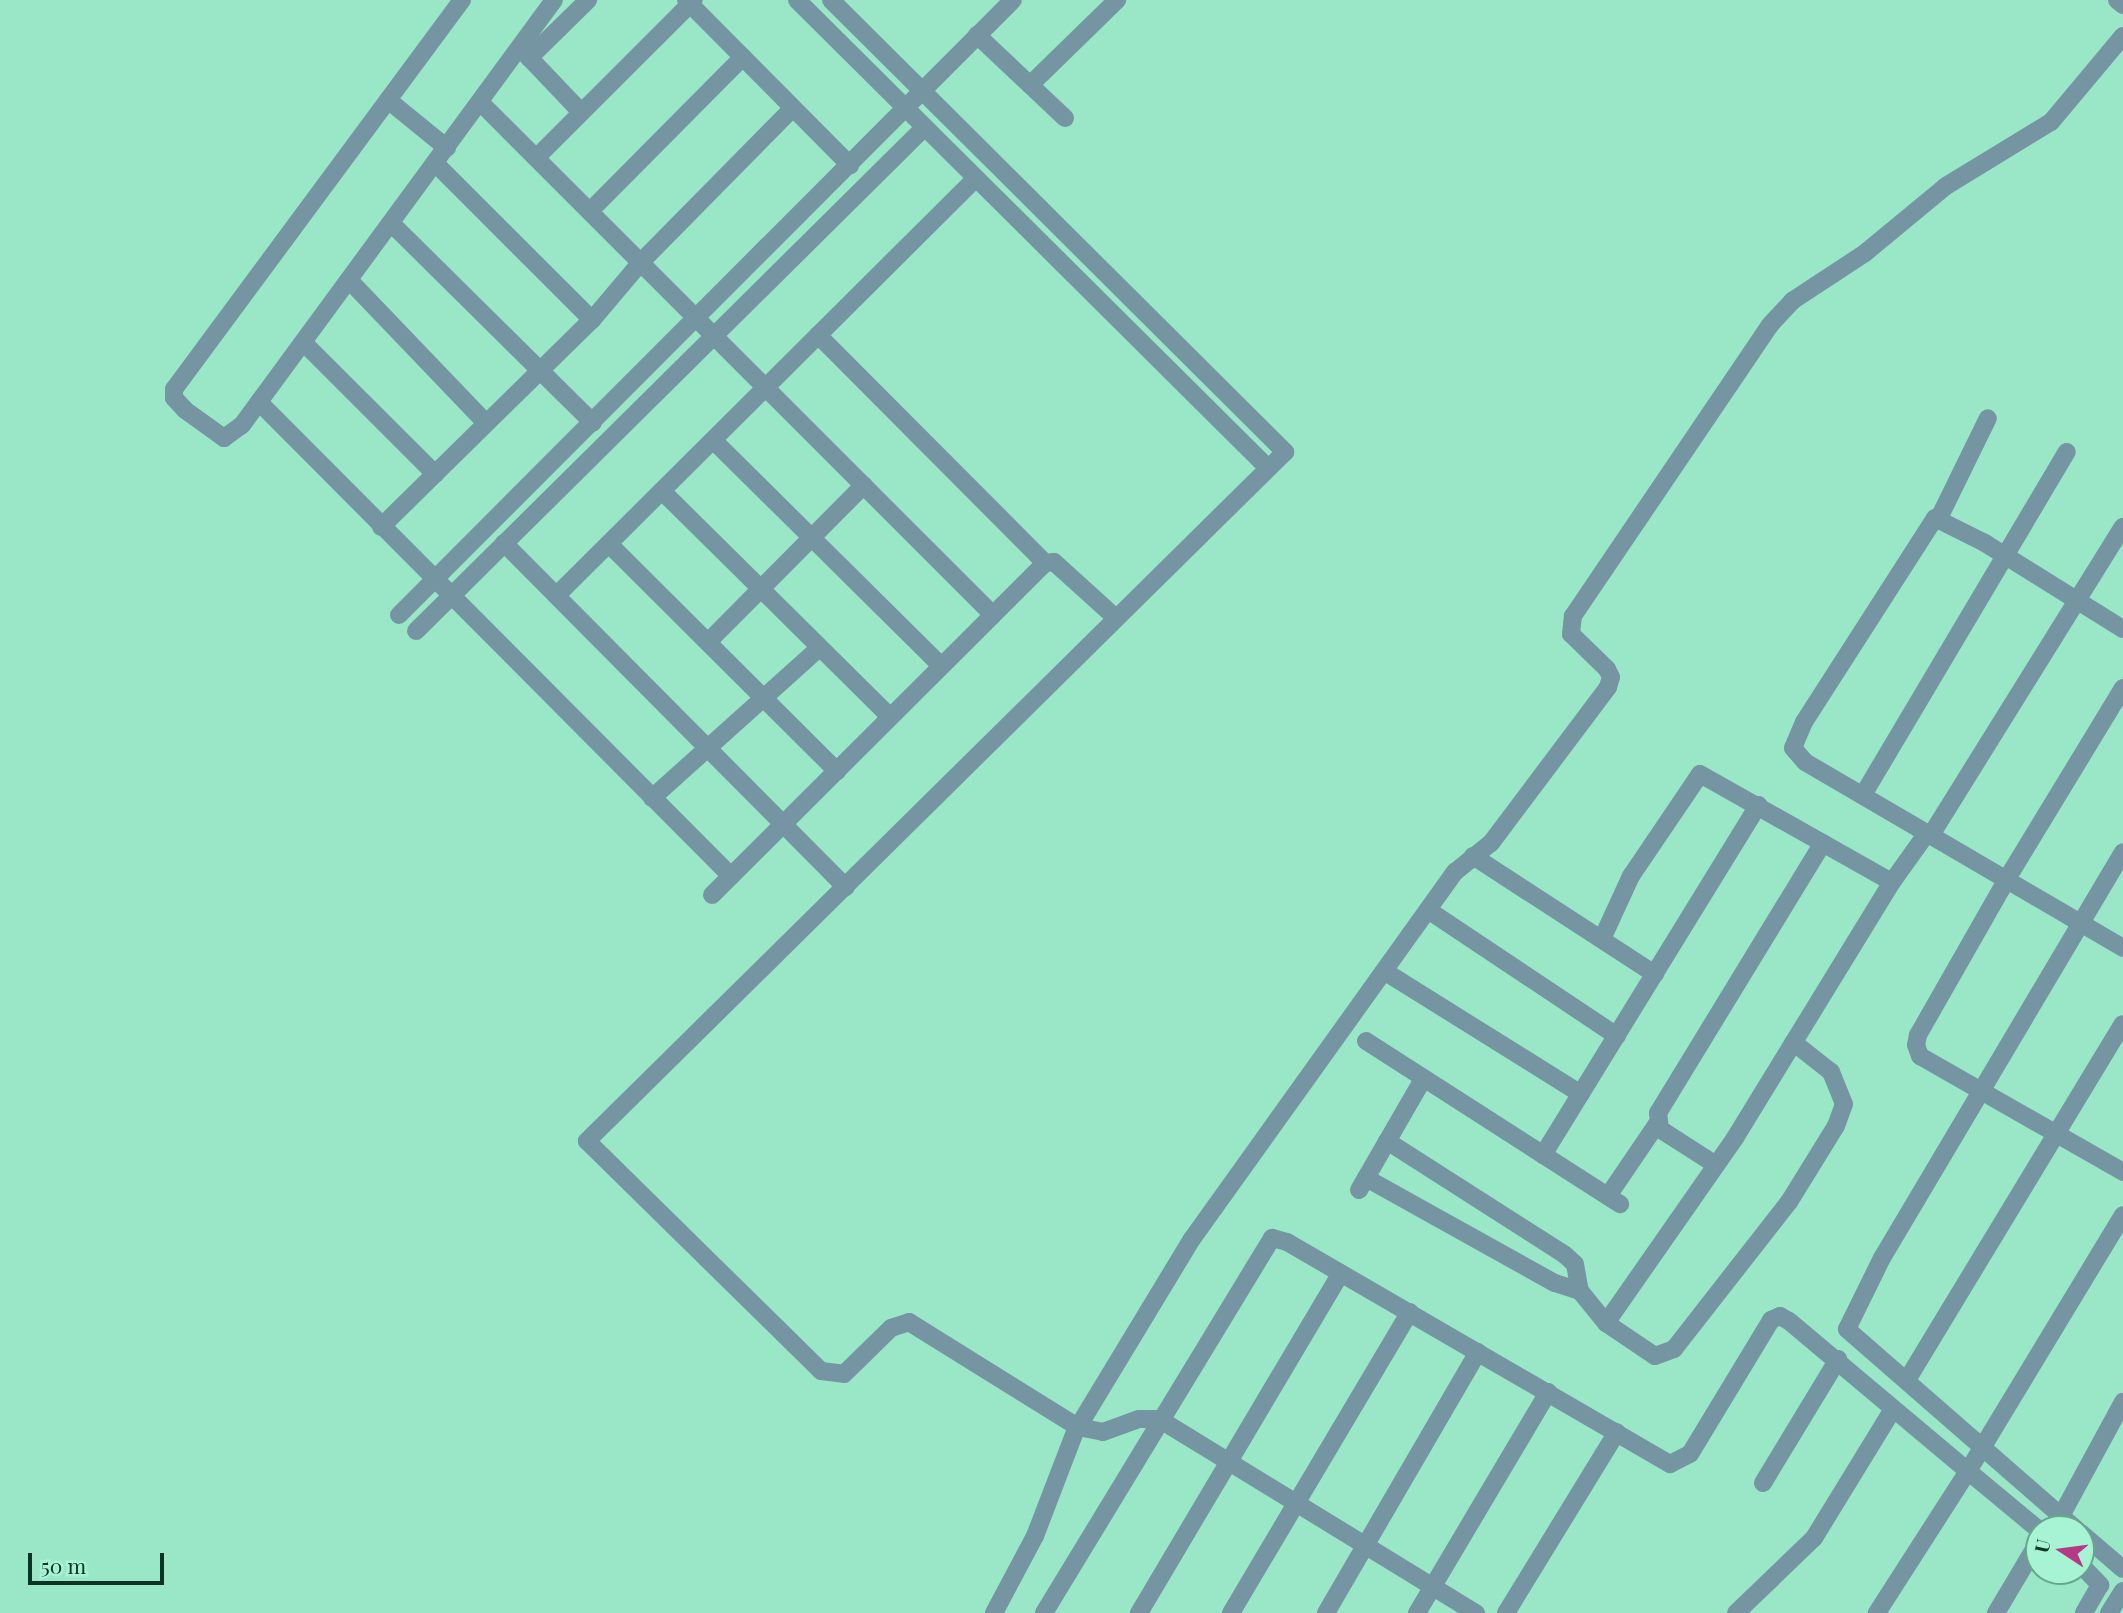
<!DOCTYPE html>
<style>
body{margin:0}
#map{position:relative;width:2123px;height:1613px;overflow:hidden;background:#99e7c7;font-family:"Playfair Display",serif}
div>[style]{position:absolute}
[style*='--x']{left:calc(var(--x)*1px);top:calc(var(--y)*1px);width:calc(var(--w)*1px);rotate:calc(var(--a)*1deg)}
.minor>*{height:18px;margin:-9px;padding:0 9px;transform-origin:9px;border-radius:9px;background:#7695a3}
span{translate:-50% -50%;white-space:nowrap;text-align:center;line-height:1.15;-webkit-text-stroke:7px #a6f4d4;paint-order:stroke}
.north{position:absolute;left:2025px;top:1515px;width:70px;height:70px;box-sizing:border-box;background:#a6f4d4;border:2px solid #6aa68e;border-radius:50%;rotate:283deg;font-size:19px;font-weight:700;line-height:28px;text-align:center;color:#113226}
.north::after{content:'';display:block;margin:auto;width:24px;height:32px;background:#b73986;clip-path:polygon(50% 0,100% 100%,50% 72%,0 100%)}
.scale{position:absolute;left:28px;top:1553px;width:136px;height:32px;box-sizing:border-box;border:4px solid #113226;border-top:0;padding-left:9px;font-size:21px;line-height:24px;white-space:nowrap;color:#113226;-webkit-text-stroke:5px #a6f4d4;paint-order:stroke}
</style>
<div id="map">
<div class="minor">
<i style="--x:462;--y:0;--w:484;--a:126.5"></i>
<i style="--x:174;--y:389;--w:9;--a:90"></i>
<i style="--x:174;--y:398;--w:16;--a:47"></i>
<i style="--x:185;--y:410;--w:48;--a:35.7"></i>
<i style="--x:224;--y:438;--w:22;--a:-36"></i>
<i style="--x:242;--y:425;--w:527;--a:-53.72"></i>
<i style="--x:686;--y:0;--w:233;--a:45.2"></i>
<i style="--x:797;--y:0;--w:663;--a:44.82"></i>
<i style="--x:831;--y:0;--w:641;--a:44.87"></i>
<i style="--x:1285;--y:452;--w:981;--a:135.37"></i>
<i style="--x:587;--y:1141;--w:328;--a:44.5"></i>
<i style="--x:821;--y:1371;--w:23;--a:7"></i>
<i style="--x:844;--y:1374;--w:66;--a:-44.4"></i>
<i style="--x:891;--y:1328;--w:19;--a:-18"></i>
<i style="--x:909;--y:1322;--w:199;--a:31.9"></i>
<i style="--x:1078;--y:1427;--w:25;--a:11"></i>
<i style="--x:1103;--y:1432;--w:38;--a:-20"></i>
<i style="--x:1139;--y:1419;--w:20;--a:0"></i>
<i style="--x:1159;--y:1419;--w:372;--a:31.5"></i>
<i style="--x:2117;--y:0;--w:8;--a:40"></i>
<i style="--x:977;--y:35;--w:121;--a:43.3"></i>
<i style="--x:520;--y:48;--w:88;--a:46.4"></i>
<i style="--x:529;--y:58;--w:83;--a:-44.5"></i>
<i style="--x:1030;--y:85;--w:122;--a:-44.3"></i>
<i style="--x:388;--y:100;--w:76;--a:39.1"></i>
<i style="--x:481;--y:103;--w:724;--a:45"></i>
<i style="--x:536;--y:158;--w:223;--a:-45"></i>
<i style="--x:435;--y:163;--w:222;--a:45"></i>
<i style="--x:590;--y:211;--w:217;--a:-45.2"></i>
<i style="--x:391;--y:223;--w:284;--a:44.7"></i>
<i style="--x:349;--y:280;--w:198;--a:46.2"></i>
<i style="--x:818;--y:335;--w:322;--a:45.1"></i>
<i style="--x:303;--y:342;--w:187;--a:45"></i>
<i style="--x:259;--y:402;--w:669;--a:45.12"></i>
<i style="--x:713;--y:440;--w:321;--a:44.7"></i>
<i style="--x:662;--y:491;--w:321;--a:44.7"></i>
<i style="--x:1939;--y:518;--w:111;--a:-63.9"></i>
<i style="--x:381;--y:527;--w:296;--a:-44.5"></i>
<i style="--x:592;--y:320;--w:76;--a:-49.8"></i>
<i style="--x:641;--y:262;--w:216;--a:-45.4"></i>
<i style="--x:504;--y:543;--w:485;--a:45.2"></i>
<i style="--x:609;--y:544;--w:322;--a:44.9"></i>
<i style="--x:557;--y:595;--w:591;--a:-44.86"></i>
<i style="--x:399;--y:615;--w:869;--a:-45.05"></i>
<i style="--x:2123;--y:629;--w:163;--a:-148.1"></i>
<i style="--x:1985;--y:543;--w:56;--a:-153.4"></i>
<i style="--x:1935;--y:518;--w:242;--a:122.7"></i>
<i style="--x:1804;--y:722;--w:28;--a:113"></i>
<i style="--x:1793;--y:748;--w:18;--a:49"></i>
<i style="--x:1805;--y:762;--w:368;--a:30.3"></i>
<i style="--x:416;--y:631;--w:716;--a:-44.72"></i>
<i style="--x:708;--y:642;--w:221;--a:-45.2"></i>
<i style="--x:2123;--y:688;--w:223;--a:121.3"></i>
<i style="--x:2007;--y:879;--w:180;--a:119.7"></i>
<i style="--x:1918;--y:1035;--w:10;--a:101"></i>
<i style="--x:1916;--y:1045;--w:12;--a:70"></i>
<i style="--x:1920;--y:1056;--w:234;--a:29.7"></i>
<i style="--x:1863;--y:795;--w:399;--a:-59.3"></i>
<i style="--x:652;--y:798;--w:224;--a:-41.9"></i>
<i style="--x:1931;--y:835;--w:363;--a:-58.1"></i>
<i style="--x:1473;--y:856;--w:217;--a:33"></i>
<i style="--x:712;--y:895;--w:470;--a:-44.9"></i>
<i style="--x:1045;--y:563;--w:9;--a:-6"></i>
<i style="--x:1054;--y:562;--w:84;--a:42.1"></i>
<i style="--x:1428;--y:910;--w:227;--a:33.7"></i>
<i style="--x:1602;--y:939;--w:69;--a:-65.3"></i>
<i style="--x:1631;--y:876;--w:123;--a:-55.9"></i>
<i style="--x:1700;--y:774;--w:220;--a:29.4"></i>
<i style="--x:1384;--y:971;--w:232;--a:32"></i>
<i style="--x:1366;--y:1041;--w:302;--a:32.7"></i>
<i style="--x:1387;--y:1141;--w:211;--a:32.6"></i>
<i style="--x:1565;--y:1255;--w:13;--a:42"></i>
<i style="--x:1575;--y:1264;--w:27;--a:80"></i>
<i style="--x:1543;--y:1155;--w:411;--a:-58.4"></i>
<i style="--x:1716;--y:1165;--w:67;--a:-147.3"></i>
<i style="--x:1660;--y:1129;--w:16;--a:-97"></i>
<i style="--x:1658;--y:1113;--w:316;--a:-58.6"></i>
<i style="--x:1366;--y:1178;--w:216;--a:29.1"></i>
<i style="--x:1555;--y:1283;--w:26;--a:18"></i>
<i style="--x:1580;--y:1291;--w:41;--a:50.9"></i>
<i style="--x:1606;--y:1323;--w:226;--a:-55.1"></i>
<i style="--x:1735;--y:1138;--w:300;--a:-58.5"></i>
<i style="--x:1892;--y:882;--w:60;--a:-54.5"></i>
<i style="--x:1359;--y:1190;--w:126;--a:-60"></i>
<i style="--x:1608;--y:1196;--w:87;--a:-55.8"></i>
<i style="--x:1606;--y:1323;--w:59;--a:34"></i>
<i style="--x:1655;--y:1356;--w:20;--a:-20"></i>
<i style="--x:1674;--y:1349;--w:187;--a:-52"></i>
<i style="--x:1789;--y:1202;--w:89;--a:-58.3"></i>
<i style="--x:1836;--y:1126;--w:23;--a:-70"></i>
<i style="--x:1844;--y:1104;--w:35;--a:-112"></i>
<i style="--x:1831;--y:1072;--w:48;--a:-141.7"></i>
<i style="--x:1907;--y:1380;--w:416;--a:-58.8"></i>
<i style="--x:1763;--y:1483;--w:145;--a:-58.8"></i>
<i style="--x:2061;--y:1516;--w:130;--a:-61.5"></i>
<i style="--x:2076;--y:1529;--w:304;--a:-138.9"></i>
<i style="--x:1847;--y:1329;--w:79;--a:-63.8"></i>
<i style="--x:1882;--y:1258;--w:472;--a:-59.3"></i>
<i style="--x:2039;--y:1530;--w:92;--a:-140.3"></i>
<i style="--x:1968;--y:1471;--w:299;--a:-58.8"></i>
<i style="--x:2081;--y:1533;--w:55;--a:40.6"></i>
<i style="--x:2081;--y:1565;--w:28;--a:46"></i>
<i style="--x:2100;--y:1585;--w:32;--a:120"></i>
<i style="--x:994;--y:1613;--w:87;--a:-62"></i>
<i style="--x:1035;--y:1536;--w:111;--a:-69"></i>
<i style="--x:1075;--y:1432;--w:226;--a:-58.8"></i>
<i style="--x:1192;--y:1239;--w:452;--a:-54.4"></i>
<i style="--x:1455;--y:872;--w:46;--a:-38.9"></i>
<i style="--x:1491;--y:843;--w:195;--a:-53.1"></i>
<i style="--x:1608;--y:687;--w:10;--a:-73"></i>
<i style="--x:1611;--y:677;--w:9;--a:-117"></i>
<i style="--x:1607;--y:669;--w:50;--a:-135.8"></i>
<i style="--x:1571;--y:634;--w:18;--a:-84"></i>
<i style="--x:1573;--y:616;--w:351;--a:-55.9"></i>
<i style="--x:1770;--y:325;--w:33;--a:-47"></i>
<i style="--x:1792;--y:301;--w:87;--a:-33.3"></i>
<i style="--x:1865;--y:253;--w:105;--a:-39.6"></i>
<i style="--x:1946;--y:186;--w:123;--a:-31.4"></i>
<i style="--x:2051;--y:122;--w:112;--a:-50.1"></i>
<i style="--x:1044;--y:1613;--w:439;--a:-58.7"></i>
<i style="--x:1272;--y:1238;--w:16;--a:15"></i>
<i style="--x:1287;--y:1242;--w:443;--a:30.1"></i>
<i style="--x:1670;--y:1464;--w:22;--a:-27"></i>
<i style="--x:1690;--y:1454;--w:157;--a:-58.8"></i>
<i style="--x:1771;--y:1320;--w:10;--a:-24"></i>
<i style="--x:1780;--y:1316;--w:10;--a:29"></i>
<i style="--x:1789;--y:1321;--w:234;--a:40"></i>
<i style="--x:1968;--y:1471;--w:169;--a:122.7"></i>
<i style="--x:1139;--y:1613;--w:395;--a:-59.3"></i>
<i style="--x:1231;--y:1613;--w:350;--a:-59.3"></i>
<i style="--x:1326;--y:1613;--w:302;--a:-59.8"></i>
<i style="--x:1417;--y:1613;--w:257;--a:-59.3"></i>
<i style="--x:1506;--y:1613;--w:212;--a:-58.5"></i>
<i style="--x:1736;--y:1613;--w:108;--a:-43.9"></i>
<i style="--x:1814;--y:1538;--w:151;--a:-58.5"></i>
<i style="--x:1996;--y:1613;--w:84;--a:-59.2"></i>
<i style="--x:2109;--y:1613;--w:26;--a:-58"></i>
</div>
<div class="north">U</div>
<div class="scale">50 m</div>
</div>
